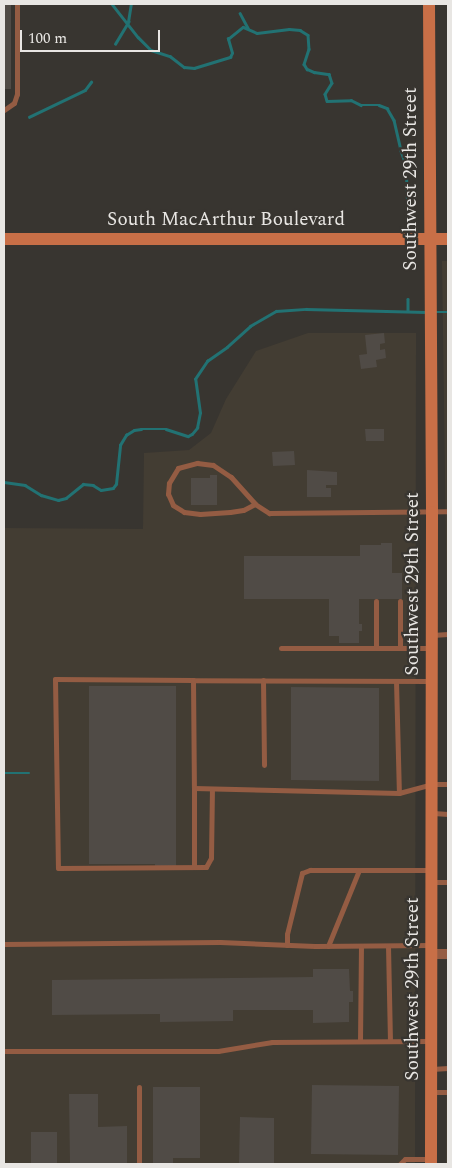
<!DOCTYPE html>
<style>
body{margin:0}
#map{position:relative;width:452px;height:1168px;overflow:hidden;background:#383530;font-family:Spectral,serif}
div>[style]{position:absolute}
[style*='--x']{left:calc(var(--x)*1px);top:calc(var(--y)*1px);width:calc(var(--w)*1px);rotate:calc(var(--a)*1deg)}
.built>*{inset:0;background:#433d33}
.stream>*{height:2.5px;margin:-1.25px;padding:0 1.25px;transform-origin:1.25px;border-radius:1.25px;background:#227273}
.building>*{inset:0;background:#504b46}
.lane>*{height:5px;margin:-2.5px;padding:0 2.5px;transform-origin:2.5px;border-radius:2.5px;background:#945c43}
.street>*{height:10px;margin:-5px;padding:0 5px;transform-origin:5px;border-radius:5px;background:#945c43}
.secondary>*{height:12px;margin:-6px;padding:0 6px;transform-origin:6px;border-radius:6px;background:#c86f47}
span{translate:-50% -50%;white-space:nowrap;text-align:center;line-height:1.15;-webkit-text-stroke:4.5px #383530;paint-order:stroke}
.street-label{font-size:19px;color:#e8e6e3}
.frame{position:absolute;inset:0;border:5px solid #e8e6e3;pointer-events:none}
.scale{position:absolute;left:20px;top:30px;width:140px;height:22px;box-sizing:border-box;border:2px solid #e8e6e3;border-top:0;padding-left:6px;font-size:15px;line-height:18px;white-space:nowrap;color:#e8e6e3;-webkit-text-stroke:4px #383530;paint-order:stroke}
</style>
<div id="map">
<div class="built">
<i style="clip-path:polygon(442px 261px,448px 261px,448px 1164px,446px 1164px,448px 691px)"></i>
<i style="clip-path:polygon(308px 333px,416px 333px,415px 1164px,4px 1164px,4px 528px,143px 529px,144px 453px,189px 450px,211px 433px,226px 399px,256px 351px)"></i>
</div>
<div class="stream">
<i style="--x:112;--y:4;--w:42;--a:51.8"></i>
<i style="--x:138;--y:37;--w:18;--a:45"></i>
<i style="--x:151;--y:50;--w:20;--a:18"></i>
<i style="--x:170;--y:56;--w:18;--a:38"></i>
<i style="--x:184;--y:67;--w:10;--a:6"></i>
<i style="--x:194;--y:68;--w:38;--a:-17"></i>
<i style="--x:230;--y:57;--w:4;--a:-63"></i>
<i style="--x:232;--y:53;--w:15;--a:-106"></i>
<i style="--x:228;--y:39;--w:19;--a:-39"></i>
<i style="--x:243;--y:27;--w:15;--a:23"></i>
<i style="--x:257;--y:33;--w:32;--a:-7"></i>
<i style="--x:289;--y:29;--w:11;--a:5"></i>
<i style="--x:300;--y:30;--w:9;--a:32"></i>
<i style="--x:308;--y:35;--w:14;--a:86"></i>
<i style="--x:309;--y:49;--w:16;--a:108"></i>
<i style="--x:304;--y:64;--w:6;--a:59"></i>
<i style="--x:307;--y:69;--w:8;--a:23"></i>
<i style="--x:314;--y:72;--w:15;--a:8"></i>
<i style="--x:329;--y:74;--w:9;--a:72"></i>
<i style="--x:332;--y:83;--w:13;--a:122"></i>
<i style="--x:325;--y:94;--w:7;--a:74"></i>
<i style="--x:327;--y:101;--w:24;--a:-2"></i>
<i style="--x:351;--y:100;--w:11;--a:27"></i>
<i style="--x:361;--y:105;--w:18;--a:0"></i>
<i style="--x:379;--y:105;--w:9;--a:21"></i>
<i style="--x:387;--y:108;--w:14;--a:60"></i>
<i style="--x:394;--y:120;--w:32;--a:77"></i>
<i style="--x:401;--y:151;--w:15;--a:70"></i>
<i style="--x:406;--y:165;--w:46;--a:87.5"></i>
<i style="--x:240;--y:13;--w:17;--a:62"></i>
<i style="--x:115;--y:44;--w:26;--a:-59"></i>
<i style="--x:128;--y:22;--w:18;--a:-81"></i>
<i style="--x:29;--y:117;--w:62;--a:-25.7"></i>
<i style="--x:85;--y:90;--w:10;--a:-53"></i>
<i style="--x:408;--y:299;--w:12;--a:90"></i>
<i style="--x:434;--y:312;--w:14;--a:0"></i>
<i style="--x:4;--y:482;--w:21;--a:8"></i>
<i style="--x:25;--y:485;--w:19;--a:32"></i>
<i style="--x:41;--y:495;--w:18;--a:16"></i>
<i style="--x:58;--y:500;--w:8;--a:-14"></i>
<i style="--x:66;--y:498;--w:22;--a:-39"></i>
<i style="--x:83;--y:484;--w:10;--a:6"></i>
<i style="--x:93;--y:485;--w:9;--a:32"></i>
<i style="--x:101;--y:490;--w:12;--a:-9"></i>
<i style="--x:113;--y:488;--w:5;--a:-53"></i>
<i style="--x:116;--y:484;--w:39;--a:-84"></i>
<i style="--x:120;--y:445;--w:12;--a:-59"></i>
<i style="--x:126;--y:435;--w:9;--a:-32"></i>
<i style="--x:134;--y:430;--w:7;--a:-8"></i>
<i style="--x:141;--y:429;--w:25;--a:0"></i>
<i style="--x:166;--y:429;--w:23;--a:18"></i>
<i style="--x:188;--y:436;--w:4;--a:-27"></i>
<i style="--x:192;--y:434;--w:8;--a:-50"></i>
<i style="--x:197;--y:428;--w:15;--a:-79"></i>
<i style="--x:200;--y:413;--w:34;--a:-98"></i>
<i style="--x:195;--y:379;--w:22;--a:-56"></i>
<i style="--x:207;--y:361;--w:24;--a:-35"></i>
<i style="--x:227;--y:347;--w:31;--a:-42"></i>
<i style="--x:250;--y:326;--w:30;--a:-30"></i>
<i style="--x:276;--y:311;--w:30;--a:-4"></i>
<i style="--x:306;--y:309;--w:120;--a:1.4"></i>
<i style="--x:4;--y:773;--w:25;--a:0"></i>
</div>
<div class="building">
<i style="clip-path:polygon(4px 4px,11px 4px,11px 89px,4px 89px)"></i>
<i style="clip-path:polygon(384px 333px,385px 343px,380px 344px,380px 350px,385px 349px,386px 358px,376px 360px,377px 367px,361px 369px,359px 355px,367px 354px,365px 335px)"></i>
<i style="clip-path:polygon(365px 429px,384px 429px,384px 441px,366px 441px)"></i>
<i style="clip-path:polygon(294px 451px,295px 465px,273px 466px,272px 452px)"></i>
<i style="clip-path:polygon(307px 470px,337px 472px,337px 485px,326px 485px,326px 488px,331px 488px,331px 497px,307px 497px)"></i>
<i style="clip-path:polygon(210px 475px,217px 475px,217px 505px,191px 505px,191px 478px,210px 478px)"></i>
<i style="clip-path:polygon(381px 543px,392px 543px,392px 573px,402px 573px,402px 599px,359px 599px,359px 624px,362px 624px,362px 631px,359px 631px,359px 643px,339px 643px,339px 636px,329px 636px,329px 599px,244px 599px,244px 556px,360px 556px,360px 545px,381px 545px)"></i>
<i style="clip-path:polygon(89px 686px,176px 686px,176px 866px,155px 866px,155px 864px,89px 864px)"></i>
<i style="clip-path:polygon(291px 687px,379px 688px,379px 781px,291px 780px)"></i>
<i style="clip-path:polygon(313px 969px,349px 969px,350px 991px,353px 991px,353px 1002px,349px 1002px,349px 1022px,313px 1023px,313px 1010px,233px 1010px,233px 1021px,160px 1022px,160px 1014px,52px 1015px,52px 980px,313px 977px)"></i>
<i style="clip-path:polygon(312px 1085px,399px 1086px,398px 1155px,311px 1154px)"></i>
<i style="clip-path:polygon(153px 1087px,200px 1087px,200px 1158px,173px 1158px,173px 1164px,153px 1164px)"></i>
<i style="clip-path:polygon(69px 1094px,98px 1094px,98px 1127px,127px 1126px,127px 1164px,70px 1164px)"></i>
<i style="clip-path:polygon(240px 1117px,274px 1118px,274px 1164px,239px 1164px)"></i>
<i style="clip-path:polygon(31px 1132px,57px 1132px,57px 1164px,31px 1164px)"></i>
</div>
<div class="lane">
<i style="--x:4;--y:110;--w:12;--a:-35"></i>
<i style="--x:14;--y:103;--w:9;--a:-72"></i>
<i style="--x:17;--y:94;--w:90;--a:-90"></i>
<i style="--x:255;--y:504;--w:13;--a:153"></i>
<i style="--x:243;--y:510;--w:13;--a:171"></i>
<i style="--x:230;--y:512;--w:30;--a:176"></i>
<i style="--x:200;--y:514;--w:16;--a:-173"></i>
<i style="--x:184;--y:512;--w:13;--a:-148"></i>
<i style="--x:173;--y:505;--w:12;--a:-114"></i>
<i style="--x:168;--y:494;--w:11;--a:-85"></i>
<i style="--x:169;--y:483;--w:17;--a:-59"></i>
<i style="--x:178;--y:468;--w:20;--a:-15"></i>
<i style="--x:197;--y:463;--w:16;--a:7"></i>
<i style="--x:213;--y:465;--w:22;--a:34"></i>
<i style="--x:231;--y:477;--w:36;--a:48"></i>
<i style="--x:255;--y:504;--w:17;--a:33"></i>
<i style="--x:269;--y:513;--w:179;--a:-0.6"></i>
<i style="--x:400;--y:601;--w:47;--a:90"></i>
<i style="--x:432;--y:635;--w:16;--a:-4"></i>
<i style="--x:281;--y:648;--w:151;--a:0"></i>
<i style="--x:376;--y:648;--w:47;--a:-90"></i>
<i style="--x:193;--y:680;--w:138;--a:-179.6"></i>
<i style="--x:55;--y:679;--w:189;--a:89.1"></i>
<i style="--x:58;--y:868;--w:148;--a:-0.4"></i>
<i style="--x:206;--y:867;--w:10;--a:-61"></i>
<i style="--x:211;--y:858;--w:69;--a:-89.2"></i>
<i style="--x:263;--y:680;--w:85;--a:89.3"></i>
<i style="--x:396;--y:681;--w:112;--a:88.5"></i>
<i style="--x:431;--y:681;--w:238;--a:-179.8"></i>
<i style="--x:193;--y:680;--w:108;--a:89.5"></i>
<i style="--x:194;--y:788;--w:205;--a:1.4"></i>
<i style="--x:399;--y:793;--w:34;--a:-15"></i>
<i style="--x:432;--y:784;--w:16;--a:0"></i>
<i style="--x:433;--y:813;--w:15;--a:4"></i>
<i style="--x:194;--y:867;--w:79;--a:-90"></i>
<i style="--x:433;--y:882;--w:15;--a:0"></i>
<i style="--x:4;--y:944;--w:216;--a:-0.5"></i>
<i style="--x:220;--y:942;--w:95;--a:2.4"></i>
<i style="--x:315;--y:946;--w:116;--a:-0.5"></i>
<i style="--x:287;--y:945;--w:11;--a:-90"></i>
<i style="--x:287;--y:934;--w:63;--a:-76.2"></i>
<i style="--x:302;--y:873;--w:9;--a:-21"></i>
<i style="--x:310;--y:870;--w:122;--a:0"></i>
<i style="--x:328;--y:946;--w:82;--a:-67.8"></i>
<i style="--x:388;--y:946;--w:95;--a:88.8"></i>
<i style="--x:360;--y:1041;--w:95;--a:-89.4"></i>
<i style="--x:4;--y:1051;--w:214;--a:0"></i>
<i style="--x:218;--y:1051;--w:55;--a:-9.5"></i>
<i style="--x:272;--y:1042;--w:158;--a:-0.4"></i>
<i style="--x:432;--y:1069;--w:16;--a:-4"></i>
<i style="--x:139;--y:1087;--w:77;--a:90"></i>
<i style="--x:432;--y:1092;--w:16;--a:0"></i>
<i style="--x:400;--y:1164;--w:7;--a:-45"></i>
<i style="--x:405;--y:1159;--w:25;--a:0"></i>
</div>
<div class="street">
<i style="--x:432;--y:954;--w:16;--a:0"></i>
</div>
<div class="secondary">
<i style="--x:429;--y:4;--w:508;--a:89.66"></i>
<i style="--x:432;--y:512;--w:652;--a:90.09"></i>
<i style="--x:4;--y:239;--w:444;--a:0"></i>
</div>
<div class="street-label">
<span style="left:411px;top:179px;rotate:-90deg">Southwest 29th Street</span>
<span style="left:226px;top:220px">South MacArthur Boulevard</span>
<span style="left:413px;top:584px;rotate:-90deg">Southwest 29th Street</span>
<span style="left:413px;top:989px;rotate:-90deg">Southwest 29th Street</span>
</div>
<div class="frame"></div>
<div class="scale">100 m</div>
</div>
